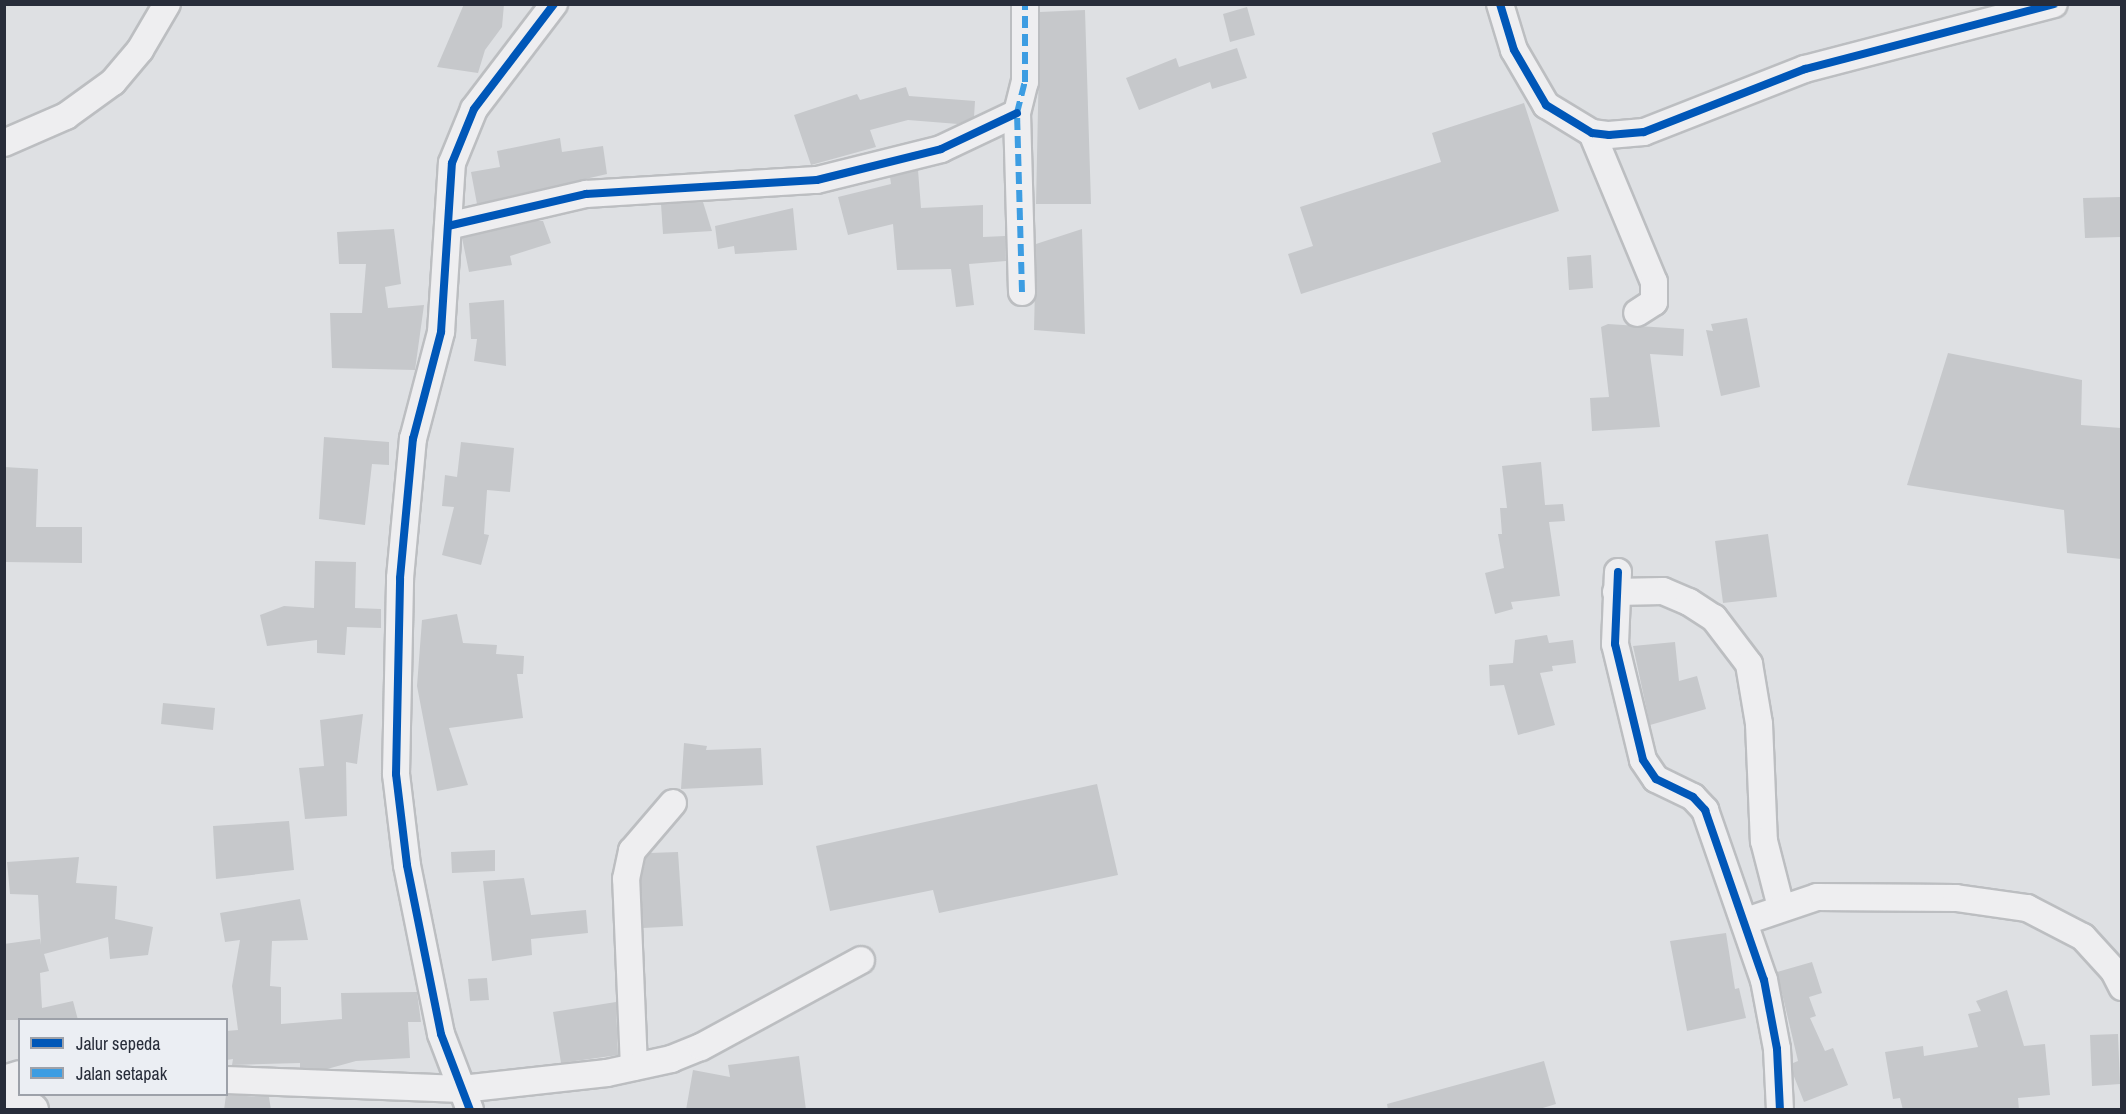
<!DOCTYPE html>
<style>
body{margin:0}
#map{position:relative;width:2126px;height:1114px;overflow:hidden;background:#dee0e3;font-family:"Archivo Narrow",sans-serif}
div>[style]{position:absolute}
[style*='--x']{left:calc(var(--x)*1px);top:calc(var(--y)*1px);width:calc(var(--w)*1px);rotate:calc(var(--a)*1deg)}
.building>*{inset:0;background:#c6c8cb}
.roads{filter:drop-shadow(2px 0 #bcbec1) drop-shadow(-2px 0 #bcbec1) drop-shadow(0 2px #bcbec1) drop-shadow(0 -2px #bcbec1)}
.minor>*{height:26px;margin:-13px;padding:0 13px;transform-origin:13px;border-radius:13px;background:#eeeef0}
.tertiary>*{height:32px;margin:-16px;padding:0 16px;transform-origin:16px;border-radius:16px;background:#eeeef0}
.quiet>*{height:6px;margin-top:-3px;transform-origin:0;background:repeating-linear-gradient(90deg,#3d9de2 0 12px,transparent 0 18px)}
.cycleway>*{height:8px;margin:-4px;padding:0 4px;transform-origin:4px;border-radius:4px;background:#0057b8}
span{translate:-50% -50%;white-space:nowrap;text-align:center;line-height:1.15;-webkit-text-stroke:5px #ebeef3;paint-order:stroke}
.frame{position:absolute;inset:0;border:6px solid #282d3a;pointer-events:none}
.legend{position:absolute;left:18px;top:1018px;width:210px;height:78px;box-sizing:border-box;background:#ebeef3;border:2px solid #9da1a9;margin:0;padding:8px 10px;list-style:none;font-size:18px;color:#282d3a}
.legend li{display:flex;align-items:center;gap:12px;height:30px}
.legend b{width:30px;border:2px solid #9da1a9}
</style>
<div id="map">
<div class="building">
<i style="clip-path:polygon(464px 4px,504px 4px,502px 27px,485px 50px,478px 73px,437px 67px)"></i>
<i style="clip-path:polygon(1247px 7px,1255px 35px,1230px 42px,1223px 14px)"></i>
<i style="clip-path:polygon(1085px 10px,1091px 204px,1036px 204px,1040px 12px)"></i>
<i style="clip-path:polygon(1237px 48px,1247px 78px,1212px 89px,1210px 82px,1139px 110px,1126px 78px,1176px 58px,1179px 67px)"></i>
<i style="clip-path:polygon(906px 87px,909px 96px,975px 101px,974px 117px,958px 124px,908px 120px,870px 130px,876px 147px,811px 165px,794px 115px,857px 94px,860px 100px)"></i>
<i style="clip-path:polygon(1524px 103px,1559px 211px,1301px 294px,1288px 254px,1313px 246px,1300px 207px,1441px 162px,1432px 133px)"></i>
<i style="clip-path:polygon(560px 138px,562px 152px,603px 146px,607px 174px,477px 204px,471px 172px,500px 167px,497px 151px)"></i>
<i style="clip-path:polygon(918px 170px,921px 208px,983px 205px,983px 237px,1005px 236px,1006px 261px,969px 264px,974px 305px,956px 307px,951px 269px,897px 270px,893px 224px,848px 235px,838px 197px,891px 184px,890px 177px)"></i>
<i style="clip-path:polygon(2121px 197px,2121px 237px,2085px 238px,2083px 198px)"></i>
<i style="clip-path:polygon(703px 202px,712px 231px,663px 234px,661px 204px)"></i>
<i style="clip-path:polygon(793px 208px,797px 250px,735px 254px,734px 246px,718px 249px,715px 226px)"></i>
<i style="clip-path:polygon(535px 221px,543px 221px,551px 243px,510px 256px,512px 265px,469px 272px,462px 238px)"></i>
<i style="clip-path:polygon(394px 229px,401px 284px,385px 287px,388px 308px,424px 305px,415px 370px,332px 368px,330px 313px,362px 313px,366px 264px,339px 264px,337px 232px)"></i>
<i style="clip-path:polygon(1082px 229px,1085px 334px,1034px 330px,1036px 244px)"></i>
<i style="clip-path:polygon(1591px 255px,1593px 288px,1569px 290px,1567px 257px)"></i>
<i style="clip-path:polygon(504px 300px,506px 366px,474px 361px,477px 339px,471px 339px,469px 303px)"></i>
<i style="clip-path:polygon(1747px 318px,1760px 387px,1721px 396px,1706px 330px,1713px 331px,1711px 324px)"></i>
<i style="clip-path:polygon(1608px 324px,1684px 329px,1683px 356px,1650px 354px,1660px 427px,1592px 431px,1590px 398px,1609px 397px,1601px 327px)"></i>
<i style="clip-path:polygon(1948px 353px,2082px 380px,2081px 425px,2121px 428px,2121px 559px,2067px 553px,2064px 510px,1907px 485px)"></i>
<i style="clip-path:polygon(324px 437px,389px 442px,389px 465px,372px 464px,365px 525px,319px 519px)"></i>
<i style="clip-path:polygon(461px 442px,514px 448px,510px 492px,487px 490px,484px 534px,489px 535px,481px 565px,442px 555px,454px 507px,442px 506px,445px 475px,457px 477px)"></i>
<i style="clip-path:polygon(1541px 462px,1545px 505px,1563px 504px,1565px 521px,1549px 522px,1560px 596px,1511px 602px,1513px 609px,1495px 614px,1485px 573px,1504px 568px,1498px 534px,1502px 534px,1500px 508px,1507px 508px,1502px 466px)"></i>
<i style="clip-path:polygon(4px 467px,38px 469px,36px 527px,82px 527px,82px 563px,4px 562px)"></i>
<i style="clip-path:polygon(1768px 534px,1777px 597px,1723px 603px,1715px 541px)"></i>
<i style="clip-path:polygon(315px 561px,356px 562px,355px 608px,381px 609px,381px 628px,347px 627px,345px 655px,317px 653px,317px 640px,267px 646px,260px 615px,284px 606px,314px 608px)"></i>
<i style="clip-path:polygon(457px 614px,463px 643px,497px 645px,496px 654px,524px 656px,523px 674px,517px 674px,523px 718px,449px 728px,468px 785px,437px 791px,417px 686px,422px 620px)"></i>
<i style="clip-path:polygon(1547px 635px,1549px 643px,1573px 640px,1576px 663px,1552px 666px,1553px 671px,1540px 673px,1555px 725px,1518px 735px,1504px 685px,1490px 686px,1489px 665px,1513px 663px,1515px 640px)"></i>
<i style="clip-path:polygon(1675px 642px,1679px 681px,1697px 676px,1706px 709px,1650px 725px,1633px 646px)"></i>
<i style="clip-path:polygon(163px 703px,215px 708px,213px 730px,161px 724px)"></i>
<i style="clip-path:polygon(363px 714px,357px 764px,346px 762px,347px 816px,305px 819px,299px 768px,324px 766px,320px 720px)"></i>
<i style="clip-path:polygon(684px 743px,707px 746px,706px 750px,761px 748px,763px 785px,681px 789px)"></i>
<i style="clip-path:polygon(1097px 784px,1118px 875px,939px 913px,933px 890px,830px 911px,816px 846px)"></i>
<i style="clip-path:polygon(289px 821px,294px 870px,216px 879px,213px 826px)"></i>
<i style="clip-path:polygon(495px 850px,495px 871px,452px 873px,451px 852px)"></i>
<i style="clip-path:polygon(678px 852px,683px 926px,643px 928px,641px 880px,646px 858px,650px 853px)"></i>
<i style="clip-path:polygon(79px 857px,76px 883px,117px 886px,115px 919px,153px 927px,148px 955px,110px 959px,108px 937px,44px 954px,49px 971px,40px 973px,42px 1008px,73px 1001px,78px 1020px,4px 1020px,4px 944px,40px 939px,41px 945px,38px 895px,10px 894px,7px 862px)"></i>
<i style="clip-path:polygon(524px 878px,531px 915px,586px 910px,588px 933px,531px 939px,532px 955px,492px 961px,483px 881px)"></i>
<i style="clip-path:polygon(300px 899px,308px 940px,272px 941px,270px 986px,281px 987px,281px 1024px,342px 1019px,341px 993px,417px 992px,421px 1022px,408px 1022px,410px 1058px,356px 1061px,327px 1069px,300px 1068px,300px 1063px,232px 1065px,233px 1059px,226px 1060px,226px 1031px,238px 1030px,232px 986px,240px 940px,225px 942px,220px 913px)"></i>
<i style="clip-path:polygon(1726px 933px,1735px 989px,1739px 988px,1746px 1018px,1687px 1031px,1670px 941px)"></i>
<i style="clip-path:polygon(1812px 962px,1822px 993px,1809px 997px,1816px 1016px,1810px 1018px,1825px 1051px,1833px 1048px,1848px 1085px,1804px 1102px,1793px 1074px,1793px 1063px,1798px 1061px,1777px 972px)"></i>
<i style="clip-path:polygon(487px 978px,489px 1000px,470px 1001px,468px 979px)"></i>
<i style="clip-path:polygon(2007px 990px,2024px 1046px,2045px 1044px,2050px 1095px,2018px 1098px,2019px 1110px,1903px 1110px,1900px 1098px,1893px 1099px,1885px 1052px,1923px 1046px,1924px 1056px,1978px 1047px,1968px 1014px,1981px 1011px,1976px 1001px)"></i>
<i style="clip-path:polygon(616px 1002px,618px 1055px,561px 1063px,553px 1012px)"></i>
<i style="clip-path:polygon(2118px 1034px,2120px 1084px,2092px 1086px,2090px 1035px)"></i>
<i style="clip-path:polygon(799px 1056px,806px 1110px,686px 1110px,693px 1070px,730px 1077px,728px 1065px)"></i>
<i style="clip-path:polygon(1544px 1061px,1556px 1104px,1536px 1110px,1388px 1110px,1387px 1104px)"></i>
<i style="clip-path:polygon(226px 1095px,269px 1097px,271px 1110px,224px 1110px)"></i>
</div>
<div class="roads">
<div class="minor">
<i style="--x:1500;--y:4;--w:48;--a:73.1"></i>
<i style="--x:1514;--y:50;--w:64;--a:59.8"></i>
<i style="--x:1546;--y:105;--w:54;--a:31.3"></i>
<i style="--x:1592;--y:133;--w:17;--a:7"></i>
<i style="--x:1609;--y:135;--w:35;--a:-5"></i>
<i style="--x:1644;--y:132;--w:173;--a:-21.4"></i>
<i style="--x:1805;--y:69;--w:257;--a:-14.6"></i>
<i style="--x:1592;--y:133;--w:161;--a:67.4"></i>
<i style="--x:1654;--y:282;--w:20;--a:90"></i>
<i style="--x:1654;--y:302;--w:20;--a:147"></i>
<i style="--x:4;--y:143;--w:68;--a:-23.5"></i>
<i style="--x:66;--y:116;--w:58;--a:-35.9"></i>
<i style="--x:113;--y:82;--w:42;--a:-49.8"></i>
<i style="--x:140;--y:50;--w:53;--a:-59.6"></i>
<i style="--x:448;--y:226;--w:142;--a:-13.1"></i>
<i style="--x:586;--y:194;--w:231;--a:-3.5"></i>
<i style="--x:817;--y:180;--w:128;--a:-14"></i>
<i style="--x:941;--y:149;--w:84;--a:-25.3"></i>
<i style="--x:1022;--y:292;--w:179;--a:-91.6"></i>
<i style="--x:1017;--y:113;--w:32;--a:-76"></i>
<i style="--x:1025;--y:82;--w:78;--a:-90"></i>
<i style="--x:1618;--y:572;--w:72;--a:92.4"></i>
<i style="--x:1615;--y:644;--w:119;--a:76.4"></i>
<i style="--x:1643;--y:760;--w:23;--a:56"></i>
<i style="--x:1656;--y:779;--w:41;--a:25.9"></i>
<i style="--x:1693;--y:797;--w:18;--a:47"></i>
<i style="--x:1705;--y:810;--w:180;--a:70.9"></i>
<i style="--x:1764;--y:980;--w:70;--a:79.3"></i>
<i style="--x:1777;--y:1049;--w:61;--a:87.2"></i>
<i style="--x:1616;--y:592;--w:47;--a:-1.2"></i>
<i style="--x:1663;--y:591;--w:28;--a:23"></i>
<i style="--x:1689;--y:602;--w:30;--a:33"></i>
<i style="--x:1714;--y:618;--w:58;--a:52.7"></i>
<i style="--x:1749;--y:664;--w:61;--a:80.5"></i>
<i style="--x:1759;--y:724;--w:117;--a:87.6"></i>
<i style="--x:1764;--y:841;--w:68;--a:75.6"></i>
<i style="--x:1746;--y:921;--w:75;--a:-18.7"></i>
<i style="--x:1817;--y:897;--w:139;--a:0.4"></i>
<i style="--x:1956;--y:898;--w:72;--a:8"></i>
<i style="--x:2027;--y:908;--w:63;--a:27.4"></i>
<i style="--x:2083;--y:937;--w:46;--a:47.6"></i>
<i style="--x:2114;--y:971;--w:18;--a:63"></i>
<i style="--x:634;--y:1067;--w:188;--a:-92.4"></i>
<i style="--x:626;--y:879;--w:29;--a:-78"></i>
<i style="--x:632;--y:851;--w:63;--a:-49.5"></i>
<i style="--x:4;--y:1079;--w:17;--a:-17"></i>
<i style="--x:226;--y:1080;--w:236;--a:2.2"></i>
<i style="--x:462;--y:1089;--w:146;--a:-6.3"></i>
<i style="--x:607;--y:1073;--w:66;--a:-12.3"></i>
<i style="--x:671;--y:1059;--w:32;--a:-22"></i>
<i style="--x:701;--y:1047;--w:182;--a:-28.5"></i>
<i style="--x:470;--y:1110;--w:81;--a:-110.9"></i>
<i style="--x:441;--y:1034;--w:172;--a:-101.4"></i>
<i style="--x:407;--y:865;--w:92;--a:-96.9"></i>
<i style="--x:396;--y:774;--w:196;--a:-88.8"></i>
<i style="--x:400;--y:578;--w:140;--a:-84.7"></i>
<i style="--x:413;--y:439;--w:111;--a:-75.3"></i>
<i style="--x:441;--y:332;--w:169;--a:-86.3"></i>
<i style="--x:452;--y:163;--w:58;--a:-67.8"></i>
<i style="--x:474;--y:109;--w:132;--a:-52.7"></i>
</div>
<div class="tertiary">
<i style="--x:4;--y:1097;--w:31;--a:25"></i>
</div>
</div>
<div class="quiet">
<i style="--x:1022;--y:292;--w:179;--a:-91.6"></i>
<i style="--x:1017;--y:113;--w:32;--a:-76"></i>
<i style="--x:1025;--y:82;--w:78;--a:-90"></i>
</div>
<div class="cycleway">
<i style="--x:1500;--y:4;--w:48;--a:73.1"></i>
<i style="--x:1514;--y:50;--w:64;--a:59.8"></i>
<i style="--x:1546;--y:105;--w:54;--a:31.3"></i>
<i style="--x:1592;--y:133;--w:17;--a:7"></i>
<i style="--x:1609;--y:135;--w:35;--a:-5"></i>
<i style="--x:1644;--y:132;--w:173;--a:-21.4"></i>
<i style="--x:1805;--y:69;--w:257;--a:-14.6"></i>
<i style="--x:448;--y:226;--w:142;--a:-13.1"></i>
<i style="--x:586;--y:194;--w:231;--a:-3.5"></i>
<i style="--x:817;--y:180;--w:128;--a:-14"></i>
<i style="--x:941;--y:149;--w:84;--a:-25.3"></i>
<i style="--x:1618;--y:572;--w:72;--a:92.4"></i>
<i style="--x:1615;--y:644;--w:119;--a:76.4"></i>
<i style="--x:1643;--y:760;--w:23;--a:56"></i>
<i style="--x:1656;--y:779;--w:41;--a:25.9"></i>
<i style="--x:1693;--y:797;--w:18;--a:47"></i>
<i style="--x:1705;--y:810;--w:180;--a:70.9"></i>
<i style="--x:1764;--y:980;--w:70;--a:79.3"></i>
<i style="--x:1777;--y:1049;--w:61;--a:87.2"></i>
<i style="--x:470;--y:1110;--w:81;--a:-110.9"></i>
<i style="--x:441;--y:1034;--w:172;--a:-101.4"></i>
<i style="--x:407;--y:865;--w:92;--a:-96.9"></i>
<i style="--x:396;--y:774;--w:196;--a:-88.8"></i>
<i style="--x:400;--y:578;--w:140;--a:-84.7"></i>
<i style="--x:413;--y:439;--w:111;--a:-75.3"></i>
<i style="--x:441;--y:332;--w:169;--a:-86.3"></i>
<i style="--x:452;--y:163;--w:58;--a:-67.8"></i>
<i style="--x:474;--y:109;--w:132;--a:-52.7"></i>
</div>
<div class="frame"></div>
<ul class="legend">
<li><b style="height:8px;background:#0057b8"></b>Jalur sepeda</li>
<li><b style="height:8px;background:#3d9de2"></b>Jalan setapak</li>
</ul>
</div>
